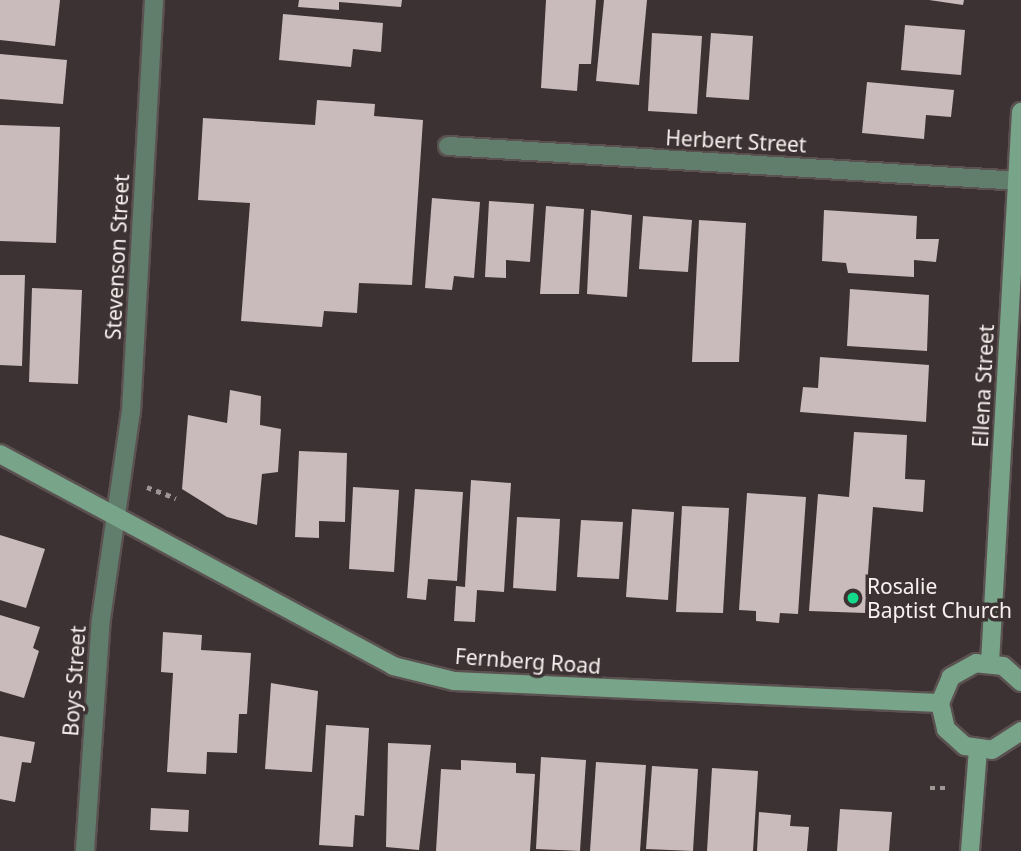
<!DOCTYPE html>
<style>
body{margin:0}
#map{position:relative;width:1021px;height:851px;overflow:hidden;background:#3d3233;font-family:"Noto Sans",sans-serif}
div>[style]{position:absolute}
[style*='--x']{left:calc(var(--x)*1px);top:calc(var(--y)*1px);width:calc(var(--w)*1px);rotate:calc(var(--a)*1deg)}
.building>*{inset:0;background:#c9babb}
.path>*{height:4.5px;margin-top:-2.25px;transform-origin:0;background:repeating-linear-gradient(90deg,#9e9595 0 5px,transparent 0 10px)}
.roads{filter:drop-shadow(2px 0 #5b5151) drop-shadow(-2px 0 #5b5151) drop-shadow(0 2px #5b5151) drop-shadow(0 -2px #5b5151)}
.street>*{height:18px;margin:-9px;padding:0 9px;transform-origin:9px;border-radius:9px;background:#617d6c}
.secondary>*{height:18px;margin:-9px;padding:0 9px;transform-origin:9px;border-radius:9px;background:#78a58a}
.dots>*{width:19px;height:19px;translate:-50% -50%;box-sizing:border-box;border:4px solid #3d3233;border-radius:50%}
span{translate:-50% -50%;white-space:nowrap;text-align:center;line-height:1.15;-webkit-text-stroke:7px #3d3233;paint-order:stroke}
.street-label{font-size:21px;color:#f9f1f1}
.poi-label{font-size:21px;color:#f9f1f1}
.left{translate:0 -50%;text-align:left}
</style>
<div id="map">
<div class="building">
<i style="clip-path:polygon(0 0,60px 0,55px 46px,0 40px)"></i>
<i style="clip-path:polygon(299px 0,402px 0,401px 7px,339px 2px,339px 10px,298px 7px)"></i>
<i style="clip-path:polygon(546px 0,596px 0,591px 64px,579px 64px,577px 91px,541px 88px)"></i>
<i style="clip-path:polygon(604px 0,647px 0,639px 85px,596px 81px)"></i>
<i style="clip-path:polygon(929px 0,964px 0,963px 5px)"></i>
<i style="clip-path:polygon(283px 14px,383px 23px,381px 52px,353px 49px,351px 67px,279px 60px)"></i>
<i style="clip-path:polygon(905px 25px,965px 30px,961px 75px,901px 70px)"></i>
<i style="clip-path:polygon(652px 33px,702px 36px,697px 114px,648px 111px)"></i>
<i style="clip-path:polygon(711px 33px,753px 36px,749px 100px,706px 97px)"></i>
<i style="clip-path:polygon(0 54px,67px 60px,63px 104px,0 99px)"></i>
<i style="clip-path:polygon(867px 82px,954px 90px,951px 117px,926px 115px,924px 139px,862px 133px)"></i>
<i style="clip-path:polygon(317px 100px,375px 104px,374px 116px,423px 120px,412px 285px,359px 283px,357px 313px,324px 311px,322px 327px,241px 321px,250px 203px,198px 200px,203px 118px,315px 125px)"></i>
<i style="clip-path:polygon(0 125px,60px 127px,56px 243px,0 241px)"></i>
<i style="clip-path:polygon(432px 198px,480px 202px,474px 278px,454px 276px,452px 290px,425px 288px)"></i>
<i style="clip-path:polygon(489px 201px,534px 204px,530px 262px,506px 260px,506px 278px,485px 277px)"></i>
<i style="clip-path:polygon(546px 206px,584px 209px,579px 294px,540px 294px)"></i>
<i style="clip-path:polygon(591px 210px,632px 215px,627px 297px,587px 294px)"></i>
<i style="clip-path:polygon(824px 210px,917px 216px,916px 239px,939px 239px,936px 262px,914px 260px,914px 277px,848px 273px,846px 263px,822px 261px)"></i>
<i style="clip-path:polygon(643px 216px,692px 220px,688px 272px,639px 269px)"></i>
<i style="clip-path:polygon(699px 220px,746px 223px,739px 362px,692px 362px)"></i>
<i style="clip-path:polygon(0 275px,25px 275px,22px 366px,0 365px)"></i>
<i style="clip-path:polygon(32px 288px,82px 290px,78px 384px,29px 382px)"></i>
<i style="clip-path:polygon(850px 289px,929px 295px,927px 351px,847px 346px)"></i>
<i style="clip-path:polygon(820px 357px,929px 365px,926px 422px,800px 412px,803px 387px,818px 388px)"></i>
<i style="clip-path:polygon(230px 390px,261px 396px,260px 425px,281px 429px,278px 472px,262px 474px,257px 525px,227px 517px,182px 489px,188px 415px,227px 423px)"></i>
<i style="clip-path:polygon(854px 432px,907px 435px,905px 479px,925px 480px,923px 512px,873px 507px,865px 613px,809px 611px,818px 494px,849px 497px)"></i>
<i style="clip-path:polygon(299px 451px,347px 453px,345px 522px,319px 521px,319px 538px,295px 537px)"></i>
<i style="clip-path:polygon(471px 480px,511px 483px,504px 592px,477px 590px,475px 622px,454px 621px,456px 586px,465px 587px)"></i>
<i style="clip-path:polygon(353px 487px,399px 490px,394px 572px,349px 569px)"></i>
<i style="clip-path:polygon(415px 489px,463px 492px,457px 581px,428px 579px,426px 600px,407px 598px)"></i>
<i style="clip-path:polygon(747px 493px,806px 497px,798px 614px,780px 613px,779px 623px,756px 621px,756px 611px,739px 610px)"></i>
<i style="clip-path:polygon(682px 506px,729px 508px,723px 613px,676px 612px)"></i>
<i style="clip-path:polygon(632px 509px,674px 512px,668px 600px,626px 597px)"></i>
<i style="clip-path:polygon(517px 517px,560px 519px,556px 591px,513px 588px)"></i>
<i style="clip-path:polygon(581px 520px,623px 522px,619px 579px,577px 577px)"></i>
<i style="clip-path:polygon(0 535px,45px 549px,26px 608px,0 600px)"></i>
<i style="clip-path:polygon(0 615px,40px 627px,33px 648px,39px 651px,24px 698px,0 691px)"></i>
<i style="clip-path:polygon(163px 632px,202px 635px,201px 650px,251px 653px,247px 714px,239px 714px,237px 753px,207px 752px,206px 774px,167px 772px,173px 673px,161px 672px)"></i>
<i style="clip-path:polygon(271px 683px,318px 691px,312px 772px,265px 769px)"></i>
<i style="clip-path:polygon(326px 725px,369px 728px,364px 816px,355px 815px,353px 847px,319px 845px)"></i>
<i style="clip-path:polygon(0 736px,35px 742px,31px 763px,22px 762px,15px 802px,0 799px)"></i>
<i style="clip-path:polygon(388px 743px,431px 745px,419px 850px,386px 847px)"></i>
<i style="clip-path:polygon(541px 757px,586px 760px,580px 851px,536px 849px)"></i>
<i style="clip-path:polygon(461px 760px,516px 763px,516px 773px,535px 774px,530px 851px,436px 851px,441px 769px,461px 770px)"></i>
<i style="clip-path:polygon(596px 762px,646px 765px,640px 851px,590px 851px)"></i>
<i style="clip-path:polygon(652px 766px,698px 769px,693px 851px,646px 849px)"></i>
<i style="clip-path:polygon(712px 768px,758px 771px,753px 851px,707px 851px)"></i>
<i style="clip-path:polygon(151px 808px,189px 810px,188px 832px,150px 830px)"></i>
<i style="clip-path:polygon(840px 809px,892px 812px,889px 851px,837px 851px)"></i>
<i style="clip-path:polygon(759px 812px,791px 815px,790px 826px,809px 827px,807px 851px,757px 851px)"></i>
</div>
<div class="path">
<i style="--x:147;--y:487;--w:31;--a:21"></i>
<i style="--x:930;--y:788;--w:18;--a:0"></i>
</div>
<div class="roads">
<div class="street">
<i style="--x:448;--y:146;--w:574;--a:3.5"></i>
<i style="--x:85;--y:851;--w:233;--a:-86.1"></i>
<i style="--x:101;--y:619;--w:209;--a:-81.8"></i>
<i style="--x:131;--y:412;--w:413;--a:-86.8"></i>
</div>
<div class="secondary">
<i style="--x:0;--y:454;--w:447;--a:28.3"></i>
<i style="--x:393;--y:666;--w:63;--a:13.8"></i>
<i style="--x:454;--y:681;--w:486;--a:2.6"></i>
<i style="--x:990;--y:663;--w:552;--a:-86.78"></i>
<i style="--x:1021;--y:682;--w:24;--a:-138"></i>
<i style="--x:1003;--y:666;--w:27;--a:-174"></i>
<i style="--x:976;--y:663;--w:29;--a:151"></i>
<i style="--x:951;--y:677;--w:28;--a:113"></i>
<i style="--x:940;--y:703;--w:27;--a:77"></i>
<i style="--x:946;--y:729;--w:25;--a:42"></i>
<i style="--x:965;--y:746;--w:27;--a:8"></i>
<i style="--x:992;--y:750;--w:35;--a:-33"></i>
<i style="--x:970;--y:851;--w:101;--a:-85.5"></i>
</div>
</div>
<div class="dots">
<i style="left:853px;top:598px;background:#13d98a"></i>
</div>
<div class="street-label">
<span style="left:736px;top:141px;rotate:3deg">Herbert Street</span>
<span style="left:117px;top:257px;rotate:-87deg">Stevenson Street</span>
<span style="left:983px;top:386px;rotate:-87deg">Ellena Street</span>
<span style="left:528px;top:661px;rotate:4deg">Fernberg Road</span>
<span style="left:74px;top:681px;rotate:-86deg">Boys Street</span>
</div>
<div class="poi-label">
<span class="left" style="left:867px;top:598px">Rosalie<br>Baptist Church</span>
</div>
</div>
